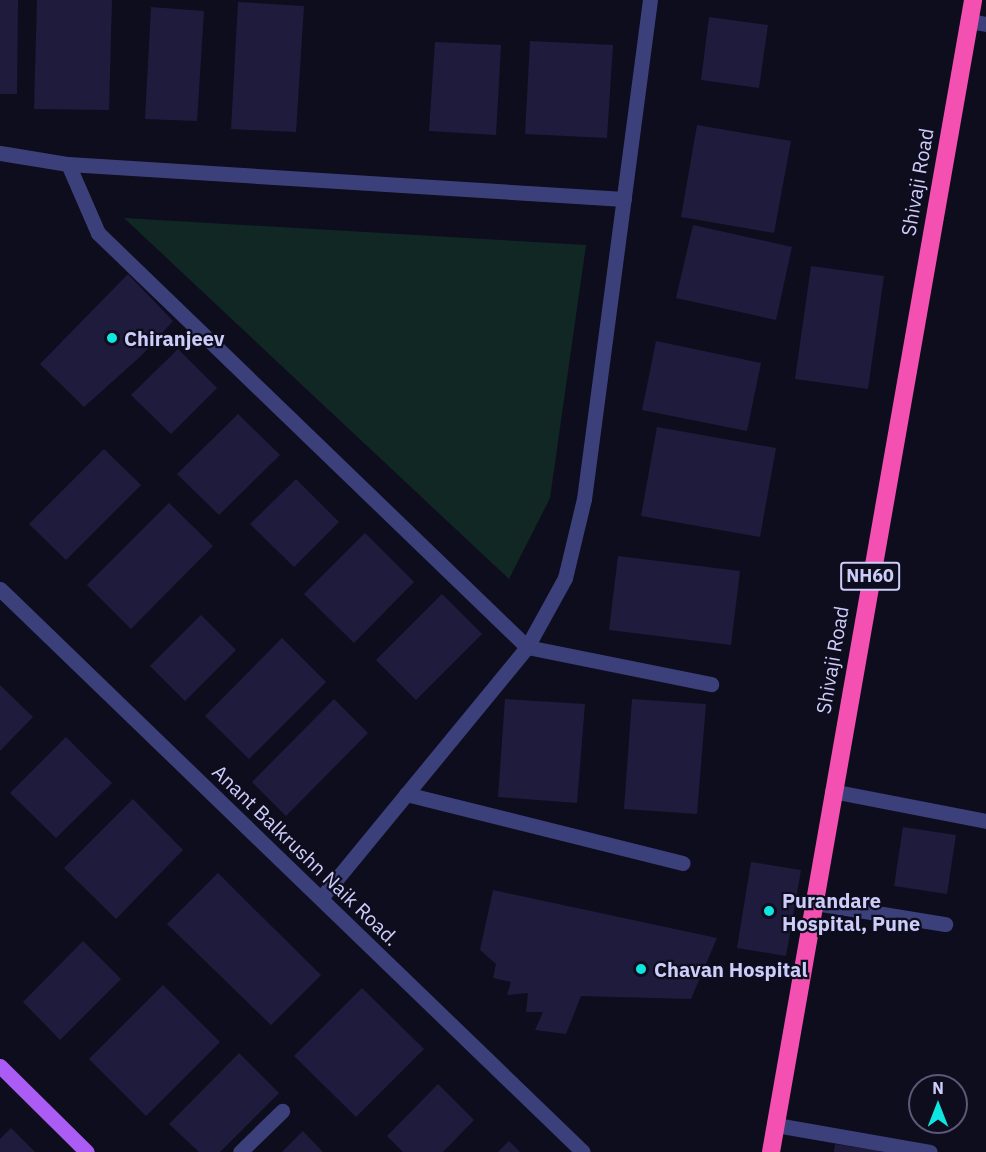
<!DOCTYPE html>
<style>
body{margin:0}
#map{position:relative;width:986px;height:1152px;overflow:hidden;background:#0e0d1e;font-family:"IBM Plex Sans",sans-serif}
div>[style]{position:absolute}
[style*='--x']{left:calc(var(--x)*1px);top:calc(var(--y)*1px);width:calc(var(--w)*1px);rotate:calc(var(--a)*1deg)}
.green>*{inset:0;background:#112724}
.building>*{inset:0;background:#1e1b3d}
.minor>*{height:15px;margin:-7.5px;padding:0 7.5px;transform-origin:7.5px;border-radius:7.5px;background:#3b407a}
.major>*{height:15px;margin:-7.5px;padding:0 7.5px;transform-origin:7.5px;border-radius:7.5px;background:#aa5cf4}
.highway>*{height:18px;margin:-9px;padding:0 9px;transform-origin:9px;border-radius:9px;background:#f350b1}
.dots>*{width:16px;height:16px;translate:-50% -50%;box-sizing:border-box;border:3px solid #0e0d1e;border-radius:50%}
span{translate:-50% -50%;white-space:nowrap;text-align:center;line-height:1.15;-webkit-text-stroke:4.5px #0e0d1e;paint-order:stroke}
.shield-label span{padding:2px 4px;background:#0e0d1e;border:2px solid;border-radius:4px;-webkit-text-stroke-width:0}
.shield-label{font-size:18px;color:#cdcdfc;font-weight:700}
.street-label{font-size:20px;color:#cdcdfc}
.poi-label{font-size:20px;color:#cdcdfc;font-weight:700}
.left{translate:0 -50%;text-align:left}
.north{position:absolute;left:908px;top:1074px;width:60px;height:60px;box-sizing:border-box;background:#0e0d1e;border:2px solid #5a5a77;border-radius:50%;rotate:0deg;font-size:16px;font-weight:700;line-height:24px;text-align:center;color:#cdcdfc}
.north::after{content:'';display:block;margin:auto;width:21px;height:27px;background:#0fe6e2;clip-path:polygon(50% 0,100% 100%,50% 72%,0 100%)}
</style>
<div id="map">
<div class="green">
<i style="clip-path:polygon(124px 218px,586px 245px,550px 498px,509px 579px)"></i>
</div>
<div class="building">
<i style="clip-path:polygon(0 0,18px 0,17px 94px,0 94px)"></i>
<i style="clip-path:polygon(37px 0,112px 0,109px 110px,34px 109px)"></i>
<i style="clip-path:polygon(238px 2px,304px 6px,296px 132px,231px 129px)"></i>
<i style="clip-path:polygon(151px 7px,204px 11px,197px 121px,145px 119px)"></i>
<i style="clip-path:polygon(709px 17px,768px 25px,759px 88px,701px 80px)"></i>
<i style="clip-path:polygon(530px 41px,613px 45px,607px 138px,525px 134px)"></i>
<i style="clip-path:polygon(435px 42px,501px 45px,496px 135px,429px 131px)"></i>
<i style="clip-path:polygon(697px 125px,791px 141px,774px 233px,681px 217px)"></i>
<i style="clip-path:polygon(693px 225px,792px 247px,776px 320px,676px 298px)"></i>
<i style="clip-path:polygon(811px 266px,884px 276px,868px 389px,795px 379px)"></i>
<i style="clip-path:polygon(128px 274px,173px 321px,142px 355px,84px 407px,40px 364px)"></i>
<i style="clip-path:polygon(656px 341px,761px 363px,747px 431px,642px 410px)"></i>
<i style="clip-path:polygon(178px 349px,217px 388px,171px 434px,131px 395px)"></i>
<i style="clip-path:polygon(238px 414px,280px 455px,219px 515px,177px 474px)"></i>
<i style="clip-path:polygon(657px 427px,776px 448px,760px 537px,641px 516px)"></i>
<i style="clip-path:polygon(104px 449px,141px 485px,66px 560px,29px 524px)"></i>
<i style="clip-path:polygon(296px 479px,339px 522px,294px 567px,250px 524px)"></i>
<i style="clip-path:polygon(169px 503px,213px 546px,131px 629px,87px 585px)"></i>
<i style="clip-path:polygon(365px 533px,414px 582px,354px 643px,304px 594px)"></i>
<i style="clip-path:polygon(618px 556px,740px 571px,731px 645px,609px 630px)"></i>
<i style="clip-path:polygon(442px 594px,482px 634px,416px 700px,376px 660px)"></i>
<i style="clip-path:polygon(201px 615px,236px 650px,185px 701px,150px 666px)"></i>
<i style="clip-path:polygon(282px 638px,326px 682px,249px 759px,205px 716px)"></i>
<i style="clip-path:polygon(0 685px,33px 717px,0 751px)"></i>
<i style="clip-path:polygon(334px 699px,368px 733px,286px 816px,252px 782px)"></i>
<i style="clip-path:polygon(505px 699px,585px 704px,577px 803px,498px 797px)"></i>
<i style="clip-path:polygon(632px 699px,706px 704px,697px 814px,624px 809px)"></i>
<i style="clip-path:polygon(66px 737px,112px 783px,56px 838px,10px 793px)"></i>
<i style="clip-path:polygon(133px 799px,183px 850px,116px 919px,64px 868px)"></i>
<i style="clip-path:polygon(903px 827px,956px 835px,947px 894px,894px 886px)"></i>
<i style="clip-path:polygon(751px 862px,801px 870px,786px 956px,737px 948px)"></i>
<i style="clip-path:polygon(218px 873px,321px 975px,271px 1025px,167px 924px)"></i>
<i style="clip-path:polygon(493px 890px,717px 938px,691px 999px,581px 996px,566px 1034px,535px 1030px,543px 1012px,526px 1012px,528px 993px,507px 995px,511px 982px,493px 978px,496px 964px,480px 950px)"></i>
<i style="clip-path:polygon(83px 941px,121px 979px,60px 1040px,23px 1002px)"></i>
<i style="clip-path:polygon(163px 985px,220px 1042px,146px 1116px,89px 1059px)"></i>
<i style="clip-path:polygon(362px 988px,424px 1049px,356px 1117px,294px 1056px)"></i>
<i style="clip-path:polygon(239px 1053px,279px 1093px,220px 1152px,199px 1152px,169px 1124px)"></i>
<i style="clip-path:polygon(438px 1084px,474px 1120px,443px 1152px,403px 1152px,387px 1136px)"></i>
<i style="clip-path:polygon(11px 1128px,35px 1152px,0 1152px,0 1139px)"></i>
<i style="clip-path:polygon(303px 1131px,323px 1152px,282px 1152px)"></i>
<i style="clip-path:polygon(509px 1141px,520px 1152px,498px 1152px)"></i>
<i style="clip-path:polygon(835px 1144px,881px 1151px,881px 1152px,834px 1152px)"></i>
</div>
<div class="minor">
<i style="--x:969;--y:21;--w:17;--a:10"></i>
<i style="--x:0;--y:153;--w:69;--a:9.2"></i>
<i style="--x:68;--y:164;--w:557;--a:3.6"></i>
<i style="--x:68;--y:164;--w:75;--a:66.5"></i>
<i style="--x:98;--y:233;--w:596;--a:43.98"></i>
<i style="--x:527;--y:647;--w:188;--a:11.4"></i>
<i style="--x:0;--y:589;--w:810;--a:44"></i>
<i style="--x:832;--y:791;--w:157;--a:11"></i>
<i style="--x:406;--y:794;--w:285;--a:14"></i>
<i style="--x:321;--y:898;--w:325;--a:-50.6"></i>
<i style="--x:527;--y:647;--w:79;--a:-61.2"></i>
<i style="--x:565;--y:578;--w:81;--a:-76.5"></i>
<i style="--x:584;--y:499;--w:503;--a:-82.47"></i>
<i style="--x:815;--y:903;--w:132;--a:9.2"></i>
<i style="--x:776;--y:1125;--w:156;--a:9.9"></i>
<i style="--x:240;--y:1152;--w:59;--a:-44.3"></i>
</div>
<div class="major">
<i style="--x:0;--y:1066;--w:122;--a:44.7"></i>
</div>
<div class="highway">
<i style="--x:771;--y:1152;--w:1170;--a:-80.05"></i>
</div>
<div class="dots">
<i style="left:112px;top:338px;background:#0fe6e2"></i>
<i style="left:769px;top:911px;background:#0fe6e2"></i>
<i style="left:641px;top:969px;background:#0fe6e2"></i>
</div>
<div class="shield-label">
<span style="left:870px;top:576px">NH60</span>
</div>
<div class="street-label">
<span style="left:917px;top:182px;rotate:-80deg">Shivaji Road</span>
<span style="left:832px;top:660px;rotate:-80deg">Shivaji Road</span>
<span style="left:306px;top:855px;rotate:44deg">Anant Balkrushn Naik Road.</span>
</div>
<div class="poi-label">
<span class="left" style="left:124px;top:338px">Chiranjeev</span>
<span class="left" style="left:782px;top:912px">Purandare<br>Hospital, Pune</span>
<span class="left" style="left:654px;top:969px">Chavan Hospital</span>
</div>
<div class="north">N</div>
</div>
